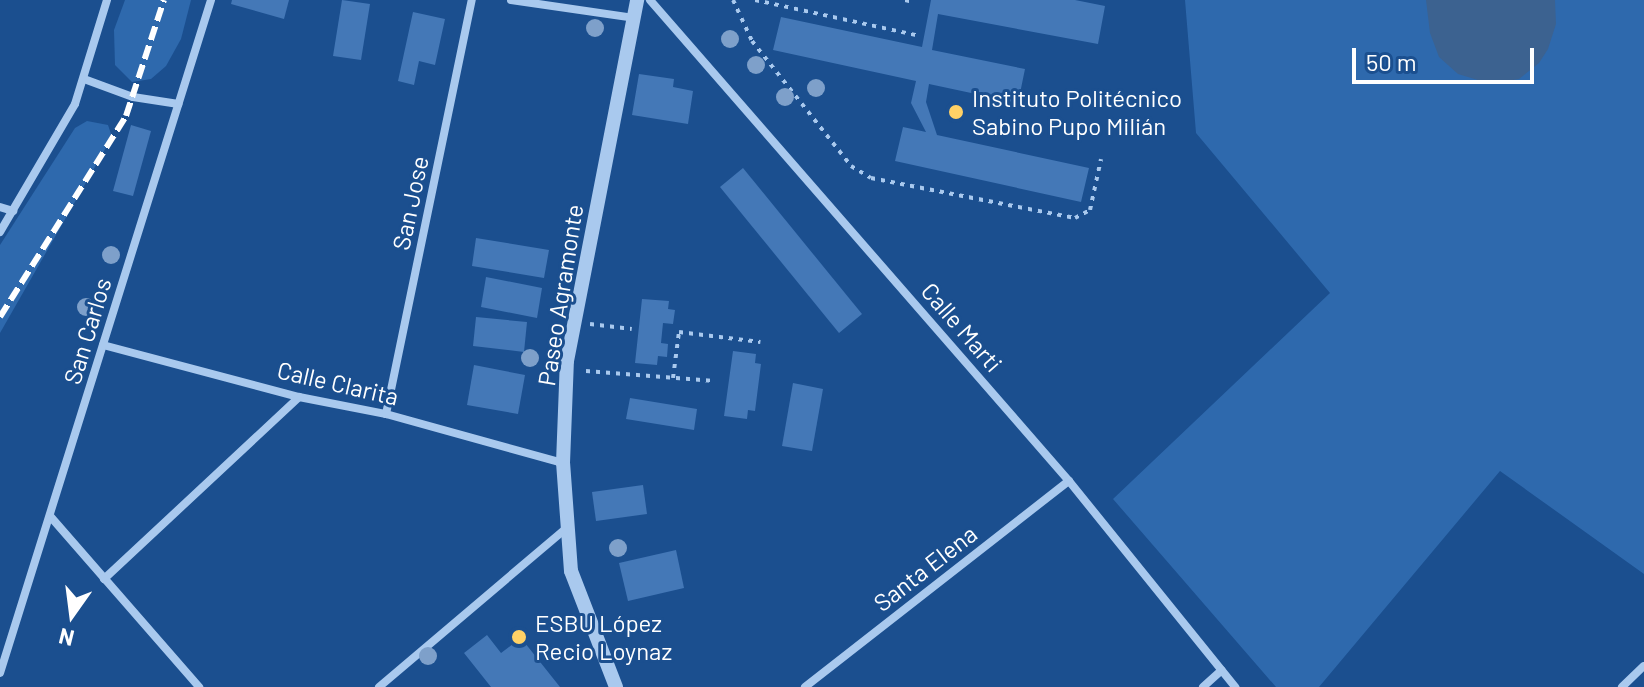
<!DOCTYPE html>
<meta charset="utf-8">
<style>
body{margin:0}
#map{position:relative;width:1644px;height:687px;overflow:hidden;background:#1b4f8f;font-family:Barlow,sans-serif}
div>[style]{position:absolute}
[style*='--x']{left:calc(var(--x)*1px);top:calc(var(--y)*1px);width:calc(var(--w)*1px);rotate:calc(var(--a)*1deg)}
.green>*{inset:0;background:#2e69ad}
.water>*{inset:0;background:#3c6290}
.building>*{inset:0;background:#4478b7}
.path>*{height:4px;margin-top:-2px;transform-origin:0;background:repeating-linear-gradient(90deg,#a9c9ee 0 4px,transparent 0 10px)}
.minor>*{height:8px;margin:-4px;padding:0 4px;transform-origin:4px;border-radius:4px;background:#a9c9ee}
.tertiary>*{height:14px;margin:-7px;padding:0 7px;transform-origin:7px;border-radius:7px;background:#a9c9ee}
.rail>*{height:6px;margin-top:-3px;transform-origin:0;background:repeating-linear-gradient(90deg,#fff 0 14px,transparent 0 20px)}
.trees>*{width:18px;height:18px;margin:-9px;border-radius:50%;background:#7ea0ca}
.dots>*{width:22px;height:22px;translate:-50% -50%;box-sizing:border-box;border:4px solid #1b4f8f;border-radius:50%}
span{translate:-50% -50%;white-space:nowrap;text-align:center;line-height:1.15;-webkit-text-stroke:6px #1b4f8f;paint-order:stroke}
.poi-label{font-size:24px;color:#fff}
.left{translate:0 -50%;text-align:left}
.street-label{font-size:24px;color:#fff}
.north{position:absolute;left:32px;top:575px;width:80px;height:80px;-webkit-text-stroke:6px #1b4f8f;paint-order:stroke;rotate:194deg;font-size:22px;font-weight:700;line-height:32px;text-align:center;color:#fff}
.north::after{content:'';display:block;margin:auto;width:28px;height:36px;background:#fff;clip-path:polygon(50% 0,100% 100%,50% 72%,0 100%)}
.scale{position:absolute;left:1352px;top:48px;width:182px;height:36px;box-sizing:border-box;border:4px solid #fff;border-top:0;padding-left:10px;font-size:24px;line-height:28px;white-space:nowrap;color:#fff;-webkit-text-stroke:6px #1b4f8f;paint-order:stroke}
</style>
<div id="map">
<div class="green">
<i style="clip-path:polygon(125px 0,191px 0,181px 39px,166px 66px,151px 79px,132px 82px,115px 65px,114px 30px)"></i>
<i style="clip-path:polygon(1185px 0,1644px 0,1644px 574px,1500px 471px,1319px 687px,1276px 687px,1113px 499px,1330px 293px,1196px 133px)"></i>
<i style="clip-path:polygon(87px 121px,108px 125px,112px 137px,0 333px,0 245px,75px 128px)"></i>
</div>
<div class="water">
<i style="clip-path:polygon(1426px 0,1555px 0,1556px 24px,1548px 49px,1539px 63px,1519px 79px,1491px 84px,1458px 74px,1439px 57px,1430px 33px)"></i>
</div>
<div class="building">
<i style="clip-path:polygon(232px 0,289px 0,284px 19px,231px 4px)"></i>
<i style="clip-path:polygon(342px 0,370px 4px,361px 60px,333px 56px)"></i>
<i style="clip-path:polygon(931px 0,1075px 0,1105px 6px,1098px 44px,938px 14px,932px 50px,1025px 69px,1018px 103px,929px 84px,926px 102px,937px 135px,1089px 168px,1081px 202px,895px 161px,903px 127px,926px 132px,911px 103px,916px 81px,773px 50px,781px 17px,922px 47px)"></i>
<i style="clip-path:polygon(413px 12px,445px 19px,435px 65px,419px 61px,414px 85px,398px 81px)"></i>
<i style="clip-path:polygon(639px 74px,674px 79px,673px 87px,693px 91px,688px 124px,632px 115px)"></i>
<i style="clip-path:polygon(131px 125px,151px 131px,133px 196px,113px 191px)"></i>
<i style="clip-path:polygon(743px 168px,862px 314px,839px 333px,720px 187px)"></i>
<i style="clip-path:polygon(476px 238px,549px 250px,544px 278px,472px 266px)"></i>
<i style="clip-path:polygon(486px 277px,542px 288px,537px 318px,481px 307px)"></i>
<i style="clip-path:polygon(642px 299px,669px 301px,668px 309px,675px 310px,673px 324px,663px 323px,661px 343px,668px 344px,667px 357px,658px 356px,657px 365px,635px 363px)"></i>
<i style="clip-path:polygon(476px 317px,527px 322px,524px 352px,473px 346px)"></i>
<i style="clip-path:polygon(733px 351px,756px 354px,755px 363px,761px 364px,755px 411px,748px 410px,747px 419px,724px 416px)"></i>
<i style="clip-path:polygon(474px 365px,525px 375px,518px 414px,467px 405px)"></i>
<i style="clip-path:polygon(793px 383px,823px 389px,812px 451px,782px 446px)"></i>
<i style="clip-path:polygon(630px 398px,697px 409px,694px 430px,626px 419px)"></i>
<i style="clip-path:polygon(643px 485px,647px 514px,596px 521px,592px 492px)"></i>
<i style="clip-path:polygon(676px 550px,684px 588px,628px 601px,619px 563px)"></i>
<i style="clip-path:polygon(487px 635px,501px 653px,521px 638px,560px 687px,491px 687px,464px 653px)"></i>
</div>
<div class="path">
<i style="--x:733;--y:0;--w:45;--a:65.1"></i>
<i style="--x:752;--y:41;--w:159;--a:51.6"></i>
<i style="--x:851;--y:166;--w:23;--a:31"></i>
<i style="--x:871;--y:178;--w:208;--a:11.1"></i>
<i style="--x:1075;--y:218;--w:17;--a:-28"></i>
<i style="--x:1090;--y:210;--w:52;--a:-77.8"></i>
<i style="--x:755;--y:0;--w:165;--a:12.3"></i>
<i style="--x:905;--y:0;--w:9;--a:13"></i>
<i style="--x:590;--y:324;--w:42;--a:6.8"></i>
<i style="--x:586;--y:371;--w:129;--a:4.4"></i>
<i style="--x:673;--y:378;--w:46;--a:-82.6"></i>
<i style="--x:679;--y:332;--w:82;--a:7"></i>
</div>
<div class="minor">
<i style="--x:511;--y:0;--w:124;--a:8.3"></i>
<i style="--x:650;--y:0;--w:638;--a:48.94"></i>
<i style="--x:1069;--y:481;--w:265;--a:51.1"></i>
<i style="--x:84;--y:79;--w:52;--a:20.2"></i>
<i style="--x:133;--y:97;--w:46;--a:8.8"></i>
<i style="--x:0;--y:207;--w:14;--a:17"></i>
<i style="--x:0;--y:232;--w:148;--a:-59.6"></i>
<i style="--x:75;--y:104;--w:109;--a:-72.9"></i>
<i style="--x:103;--y:345;--w:203;--a:14.9"></i>
<i style="--x:299;--y:397;--w:89;--a:11.1"></i>
<i style="--x:386;--y:414;--w:184;--a:15.5"></i>
<i style="--x:386;--y:414;--w:423;--a:-78.3"></i>
<i style="--x:50;--y:516;--w:227;--a:48.9"></i>
<i style="--x:104;--y:579;--w:267;--a:-43"></i>
<i style="--x:0;--y:673;--w:705;--a:-72.59"></i>
<i style="--x:379;--y:687;--w:244;--a:-40.3"></i>
<i style="--x:805;--y:687;--w:335;--a:-38"></i>
<i style="--x:1203;--y:687;--w:25;--a:-42"></i>
<i style="--x:1622;--y:687;--w:30;--a:-44"></i>
</div>
<div class="tertiary">
<i style="--x:616;--y:687;--w:124;--a:-111.2"></i>
<i style="--x:571;--y:571;--w:108;--a:-94.2"></i>
<i style="--x:563;--y:463;--w:102;--a:-87.8"></i>
<i style="--x:567;--y:361;--w:368;--a:-79"></i>
</div>
<div class="rail">
<i style="--x:0;--y:317;--w:237;--a:-57.9"></i>
<i style="--x:126;--y:116;--w:122;--a:-71.9"></i>
</div>
<div class="trees">
<i style="left:595px;top:28px"></i>
<i style="left:730px;top:39px"></i>
<i style="left:756px;top:65px"></i>
<i style="left:816px;top:88px"></i>
<i style="left:785px;top:97px"></i>
<i style="left:111px;top:255px"></i>
<i style="left:86px;top:307px"></i>
<i style="left:530px;top:358px"></i>
<i style="left:618px;top:548px"></i>
<i style="left:428px;top:656px"></i>
</div>
<div class="dots">
<i style="left:956px;top:112px;background:#ffd166"></i>
<i style="left:519px;top:637px;background:#ffd166"></i>
</div>
<div class="poi-label">
<span class="left" style="left:972px;top:112px">Instituto Politécnico<br>Sabino Pupo Milián</span>
<span class="left" style="left:535px;top:637px">ESBU López<br>Recio Loynaz</span>
</div>
<div class="street-label">
<span style="left:410px;top:203px;rotate:-78deg">San Jose</span>
<span style="left:560px;top:295px;rotate:-81deg">Paseo Agramonte</span>
<span style="left:962px;top:327px;rotate:49deg">Calle Marti</span>
<span style="left:87px;top:331px;rotate:-73deg">San Carlos</span>
<span style="left:338px;top:383px;rotate:13deg">Calle Clarita</span>
<span style="left:925px;top:568px;rotate:-38deg">Santa Elena</span>
</div>
<div class="north">N</div>
<div class="scale">50 m</div>
</div>
